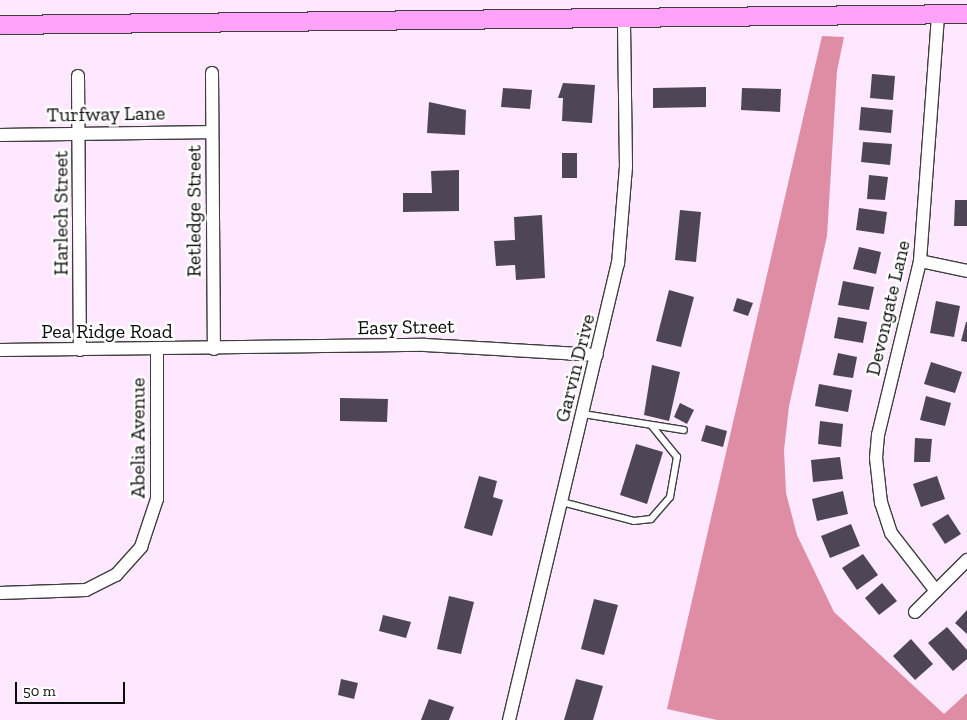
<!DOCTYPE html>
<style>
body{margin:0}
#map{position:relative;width:967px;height:720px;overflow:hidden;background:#fee8ff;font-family:"Zilla Slab",serif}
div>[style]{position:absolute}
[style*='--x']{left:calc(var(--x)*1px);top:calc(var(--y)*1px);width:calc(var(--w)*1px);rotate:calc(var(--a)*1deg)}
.forest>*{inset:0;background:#de8da4}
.building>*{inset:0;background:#4e4654}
.roads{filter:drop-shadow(1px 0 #3e3e3e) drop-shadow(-1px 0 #3e3e3e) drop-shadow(0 1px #3e3e3e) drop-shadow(0 -1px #3e3e3e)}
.lane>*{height:6px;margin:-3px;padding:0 3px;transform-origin:3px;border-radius:3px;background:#fff}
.street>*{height:12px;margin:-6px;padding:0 6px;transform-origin:6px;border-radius:6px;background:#fff}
.secondary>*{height:18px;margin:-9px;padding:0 9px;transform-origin:9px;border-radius:9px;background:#ffa3fa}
span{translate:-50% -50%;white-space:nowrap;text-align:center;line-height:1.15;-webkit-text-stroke:5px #fff;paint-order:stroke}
.street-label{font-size:20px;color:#0b0b0b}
.scale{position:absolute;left:15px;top:682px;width:110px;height:22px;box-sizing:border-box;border:2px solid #0b0b0b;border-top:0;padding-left:6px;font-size:15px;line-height:18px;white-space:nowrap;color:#0b0b0b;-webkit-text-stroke:4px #fff;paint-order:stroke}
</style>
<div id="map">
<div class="forest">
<i style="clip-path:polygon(822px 36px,844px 37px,837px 71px,827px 236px,789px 406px,784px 450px,786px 493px,797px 535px,834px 612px,944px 714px,967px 693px,967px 720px,717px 720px,667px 709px)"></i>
</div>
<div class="building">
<i style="clip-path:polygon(872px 74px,895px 76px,893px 100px,870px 98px)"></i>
<i style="clip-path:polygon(563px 83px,595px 85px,592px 123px,562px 121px,563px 98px,558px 98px)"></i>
<i style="clip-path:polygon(706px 87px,706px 107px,653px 108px,653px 88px)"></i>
<i style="clip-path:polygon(503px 88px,532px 90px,530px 109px,501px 107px)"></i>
<i style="clip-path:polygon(742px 88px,781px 89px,780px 112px,741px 110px)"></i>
<i style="clip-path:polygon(429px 102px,466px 110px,465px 135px,427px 133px)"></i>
<i style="clip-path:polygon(861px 107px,893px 110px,891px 133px,859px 130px)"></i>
<i style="clip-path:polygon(863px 142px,892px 144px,890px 165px,861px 162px)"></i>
<i style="clip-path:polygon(562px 153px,577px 153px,577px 178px,562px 178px)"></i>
<i style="clip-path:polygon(459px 170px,459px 211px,403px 212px,403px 193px,432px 193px,431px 171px)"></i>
<i style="clip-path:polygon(869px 175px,888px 177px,885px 200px,867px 199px)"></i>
<i style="clip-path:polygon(955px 200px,967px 200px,967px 226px,954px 226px)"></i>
<i style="clip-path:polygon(859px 208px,887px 212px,884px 234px,856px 230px)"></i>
<i style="clip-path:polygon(680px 210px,701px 212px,696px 262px,675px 260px)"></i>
<i style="clip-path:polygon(542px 215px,545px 278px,516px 280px,515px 265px,496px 266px,494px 241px,515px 240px,514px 217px)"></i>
<i style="clip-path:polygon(859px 247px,881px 252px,876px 274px,853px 269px)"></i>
<i style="clip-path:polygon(843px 281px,874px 287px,869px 310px,838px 305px)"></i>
<i style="clip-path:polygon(669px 290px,694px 297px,681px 347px,656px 341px)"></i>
<i style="clip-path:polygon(737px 298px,753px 303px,748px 316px,733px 311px)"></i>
<i style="clip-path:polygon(936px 301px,960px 306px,954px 337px,930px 333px)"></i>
<i style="clip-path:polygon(838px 317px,867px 322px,863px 343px,834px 338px)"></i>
<i style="clip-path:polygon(966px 322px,967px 322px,967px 342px,961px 341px)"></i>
<i style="clip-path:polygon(838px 353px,857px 357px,853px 378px,833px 375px)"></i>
<i style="clip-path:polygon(931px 362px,962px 372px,955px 393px,924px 384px)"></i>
<i style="clip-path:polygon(652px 365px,680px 372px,669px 421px,644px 415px)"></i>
<i style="clip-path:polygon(819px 384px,852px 390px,848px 412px,815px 406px)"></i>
<i style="clip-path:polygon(926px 396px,951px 403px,945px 426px,920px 420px)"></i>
<i style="clip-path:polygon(340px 398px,388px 399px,387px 422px,340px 421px)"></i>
<i style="clip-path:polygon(680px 403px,694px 410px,687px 424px,674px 417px)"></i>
<i style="clip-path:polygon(820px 421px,843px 424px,841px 447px,818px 444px)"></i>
<i style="clip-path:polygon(706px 425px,727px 431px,723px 447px,701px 441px)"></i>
<i style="clip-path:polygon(915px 438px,932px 439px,930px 462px,914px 462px)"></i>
<i style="clip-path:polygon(636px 444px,663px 452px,647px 504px,620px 495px)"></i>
<i style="clip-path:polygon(840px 457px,843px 479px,813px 482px,811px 460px)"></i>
<i style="clip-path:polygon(479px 476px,497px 481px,493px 497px,503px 500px,492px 536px,464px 528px)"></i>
<i style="clip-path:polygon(937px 476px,945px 499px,921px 507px,913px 484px)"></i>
<i style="clip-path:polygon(843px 491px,848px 514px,817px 521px,812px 499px)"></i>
<i style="clip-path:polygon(948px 514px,961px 534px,945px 544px,932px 524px)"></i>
<i style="clip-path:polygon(851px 524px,860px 546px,830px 558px,821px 536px)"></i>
<i style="clip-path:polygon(863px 554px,878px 575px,857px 590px,842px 568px)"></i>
<i style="clip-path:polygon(882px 583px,897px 601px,879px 615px,865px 598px)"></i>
<i style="clip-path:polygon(449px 596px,474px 602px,461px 654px,437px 649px)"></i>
<i style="clip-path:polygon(594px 599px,618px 605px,604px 655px,581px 649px)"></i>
<i style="clip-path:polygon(967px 610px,967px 634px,955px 623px)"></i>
<i style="clip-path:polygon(383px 615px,411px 622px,406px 638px,379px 631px)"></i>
<i style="clip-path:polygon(947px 627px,967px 650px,967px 659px,953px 671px,928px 643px)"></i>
<i style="clip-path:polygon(911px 639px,933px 664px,915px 680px,893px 656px)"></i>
<i style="clip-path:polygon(341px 679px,358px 683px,354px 699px,338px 695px)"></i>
<i style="clip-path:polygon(576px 679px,603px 686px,593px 720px,564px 720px)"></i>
<i style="clip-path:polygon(429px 699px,454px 707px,449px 720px,421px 720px)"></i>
</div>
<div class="roads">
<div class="lane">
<i style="--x:583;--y:414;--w:102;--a:9"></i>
<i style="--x:562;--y:502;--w:74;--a:14.8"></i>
<i style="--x:634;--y:521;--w:17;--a:-7"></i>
<i style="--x:651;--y:519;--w:29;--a:-49"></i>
<i style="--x:670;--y:497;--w:41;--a:-80.1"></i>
<i style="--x:677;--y:457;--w:40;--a:-129"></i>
</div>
<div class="street">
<i style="--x:212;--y:73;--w:276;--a:89.6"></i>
<i style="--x:78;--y:76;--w:274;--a:89.6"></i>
<i style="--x:0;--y:135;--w:212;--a:-0.8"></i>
<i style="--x:920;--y:261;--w:48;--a:12"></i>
<i style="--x:0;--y:350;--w:425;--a:-0.7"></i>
<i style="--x:425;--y:345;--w:172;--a:3.3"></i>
<i style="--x:936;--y:591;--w:73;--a:-127.8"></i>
<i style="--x:891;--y:533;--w:32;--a:-108"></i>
<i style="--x:881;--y:503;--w:45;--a:-96.3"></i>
<i style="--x:876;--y:458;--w:23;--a:-85"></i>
<i style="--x:878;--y:435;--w:179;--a:-76.4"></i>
<i style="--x:920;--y:261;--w:248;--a:-85.8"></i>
<i style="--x:0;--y:593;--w:86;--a:-2"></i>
<i style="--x:86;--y:590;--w:34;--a:-27"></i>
<i style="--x:116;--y:575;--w:38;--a:-48"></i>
<i style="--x:141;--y:547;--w:51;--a:-71.6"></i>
<i style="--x:157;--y:499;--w:150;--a:-90"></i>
<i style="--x:915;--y:612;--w:74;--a:-45"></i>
<i style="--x:509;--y:720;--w:469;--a:-76.6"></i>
<i style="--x:618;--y:264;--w:97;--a:-85.3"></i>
<i style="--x:626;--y:167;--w:149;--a:-90.8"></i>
</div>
<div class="secondary">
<i style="--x:0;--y:25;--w:967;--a:-0.65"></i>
</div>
</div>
<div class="street-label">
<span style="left:106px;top:114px;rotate:-1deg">Turfway Lane</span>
<span style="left:194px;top:211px;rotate:-90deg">Retledge Street</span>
<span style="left:61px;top:213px;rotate:-90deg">Harlech Street</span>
<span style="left:888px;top:308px;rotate:-77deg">Devongate Lane</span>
<span style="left:406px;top:327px;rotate:-1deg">Easy Street</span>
<span style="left:107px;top:331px">Pea Ridge Road</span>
<span style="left:575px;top:368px;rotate:-76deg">Garvin Drive</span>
<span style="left:138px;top:438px;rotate:-90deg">Abelia Avenue</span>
</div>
<div class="scale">50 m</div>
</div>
